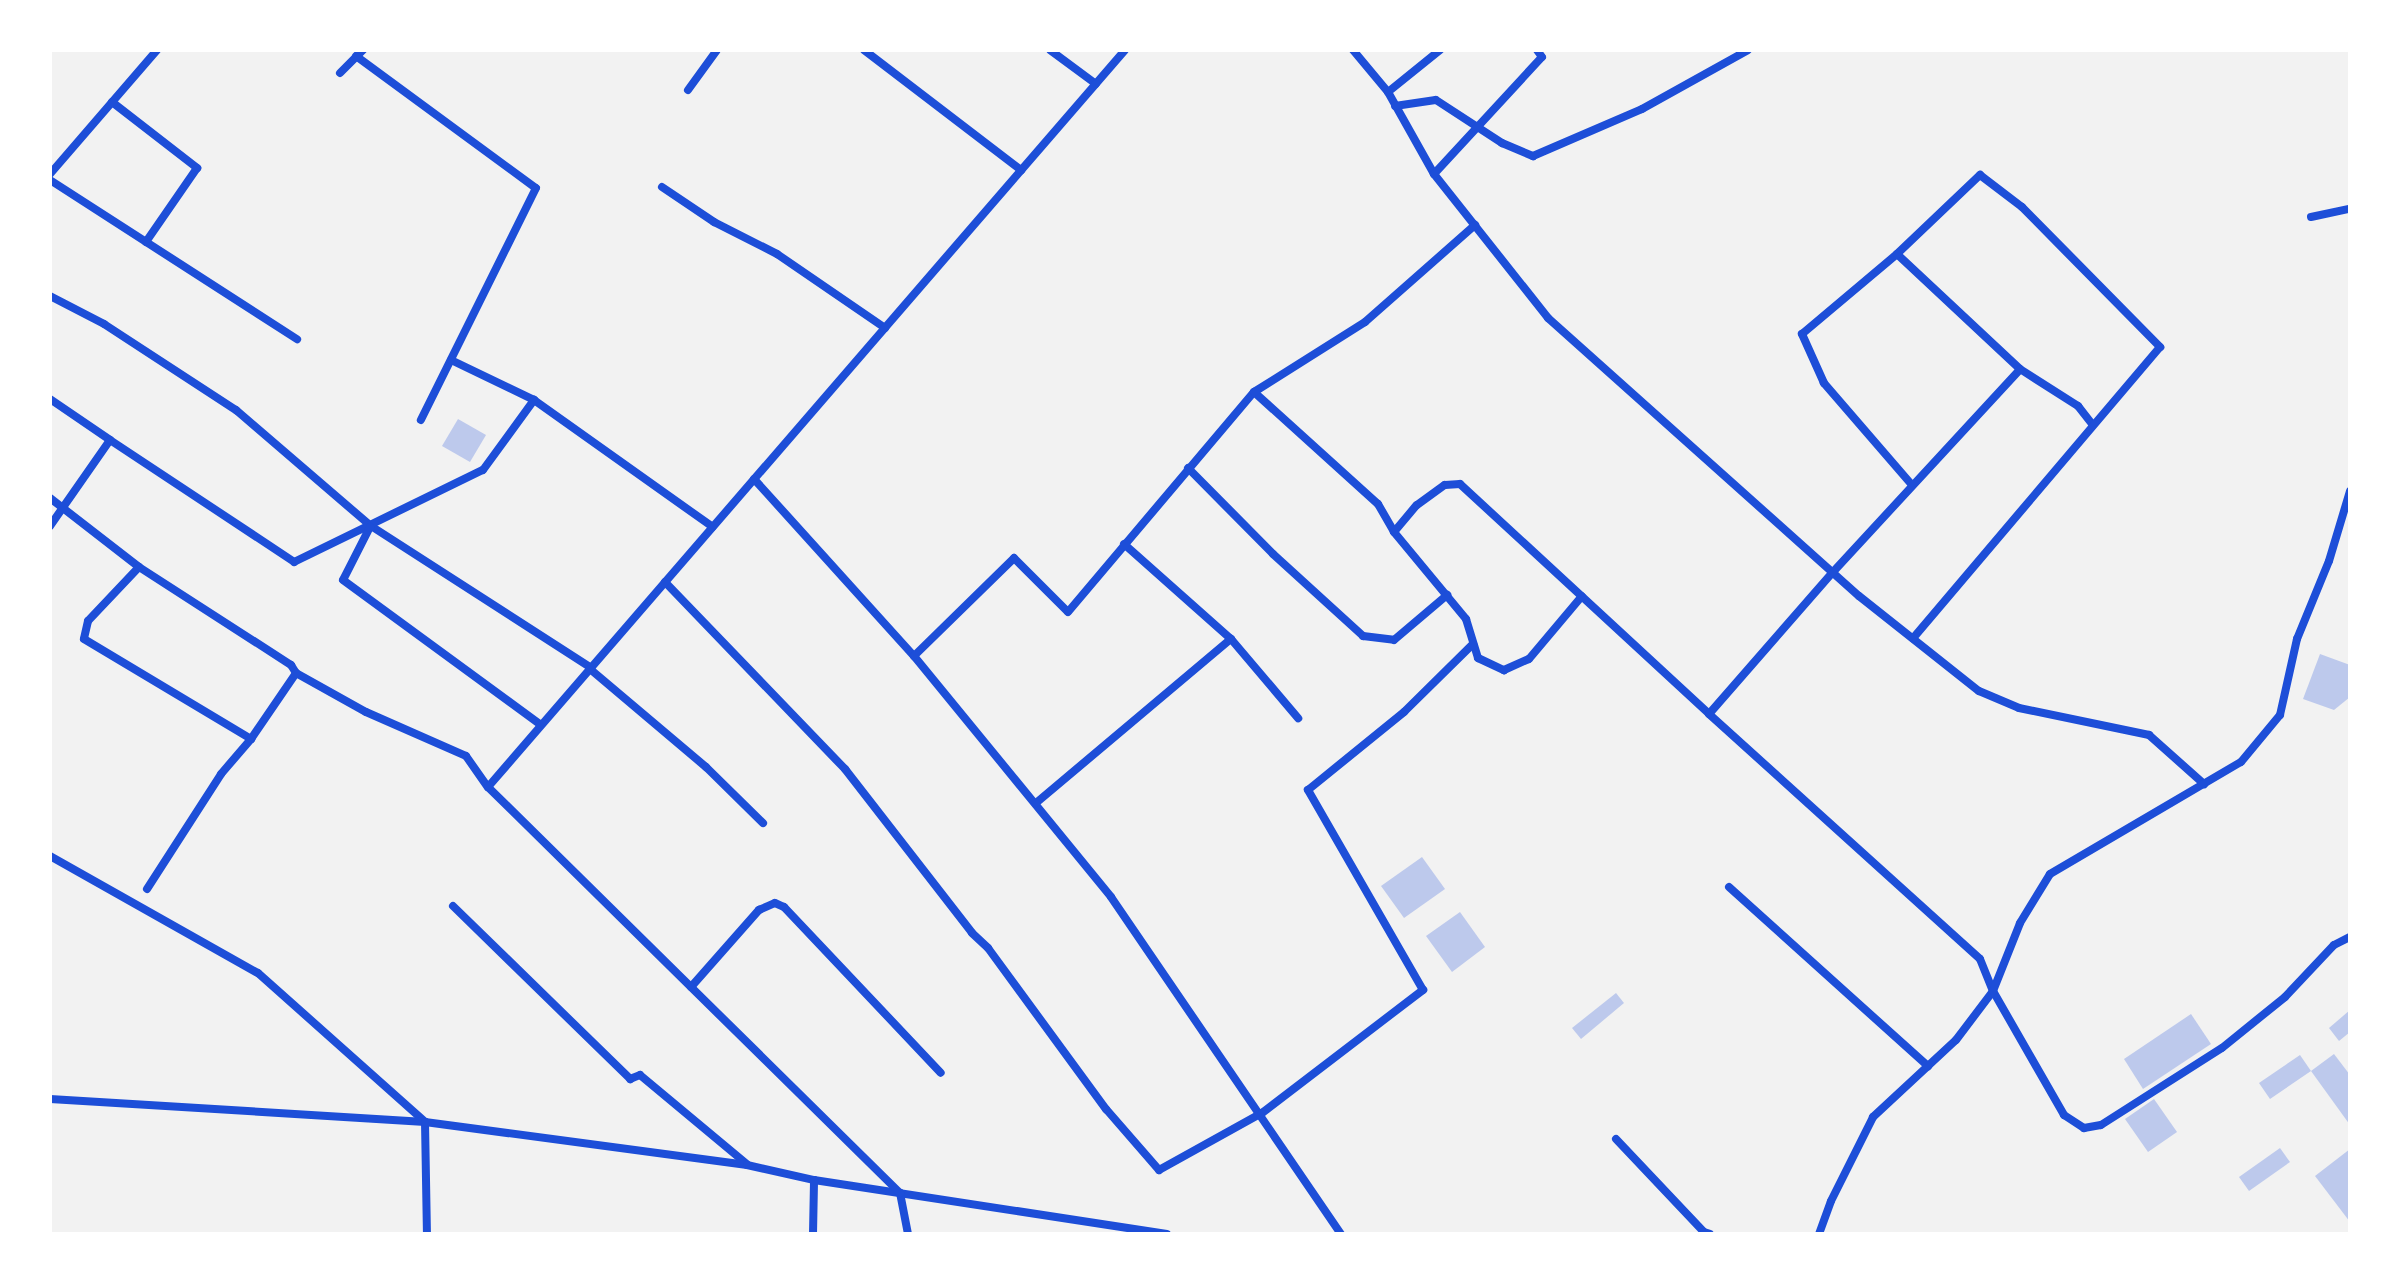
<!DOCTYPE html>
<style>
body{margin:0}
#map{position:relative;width:2400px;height:1284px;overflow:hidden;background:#f2f2f2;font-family:Raleway,sans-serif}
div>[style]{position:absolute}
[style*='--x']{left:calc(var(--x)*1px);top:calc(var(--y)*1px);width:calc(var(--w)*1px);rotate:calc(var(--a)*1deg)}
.building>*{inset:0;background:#bdc9ec}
.minor>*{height:8px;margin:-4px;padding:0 4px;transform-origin:4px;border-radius:4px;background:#1d4ed8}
span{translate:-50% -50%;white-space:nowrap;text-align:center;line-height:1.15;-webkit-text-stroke:6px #fff;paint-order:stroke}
.frame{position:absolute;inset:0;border:52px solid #fff;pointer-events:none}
</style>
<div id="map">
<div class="building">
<i style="clip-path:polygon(458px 419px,486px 435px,470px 462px,442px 446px)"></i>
<i style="clip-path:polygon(2320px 654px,2350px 665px,2350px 697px,2334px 710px,2303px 699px)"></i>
<i style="clip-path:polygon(1422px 857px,1445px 889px,1404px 918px,1381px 886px)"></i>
<i style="clip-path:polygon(1460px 912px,1485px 947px,1452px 972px,1426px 936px)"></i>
<i style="clip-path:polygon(1616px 993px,1624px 1003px,1581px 1039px,1572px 1028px)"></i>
<i style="clip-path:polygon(2350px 1010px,2350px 1032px,2339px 1041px,2329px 1028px)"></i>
<i style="clip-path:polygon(2191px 1014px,2211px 1044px,2143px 1089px,2124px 1059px)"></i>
<i style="clip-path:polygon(2334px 1054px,2350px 1075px,2350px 1125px,2311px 1071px)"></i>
<i style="clip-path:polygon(2300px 1055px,2311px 1071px,2270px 1099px,2259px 1083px)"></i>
<i style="clip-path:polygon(2154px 1099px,2177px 1132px,2148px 1152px,2125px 1119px)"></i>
<i style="clip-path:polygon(2280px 1148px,2290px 1162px,2249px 1191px,2239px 1177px)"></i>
<i style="clip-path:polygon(2350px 1149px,2350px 1222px,2315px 1176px)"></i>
</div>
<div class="minor">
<i style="--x:864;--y:50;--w:198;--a:37.4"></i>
<i style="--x:1050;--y:50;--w:57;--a:36.5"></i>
<i style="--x:1353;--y:50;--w:55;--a:50.2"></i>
<i style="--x:1388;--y:92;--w:94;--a:60.7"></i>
<i style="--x:1434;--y:174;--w:184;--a:51.6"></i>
<i style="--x:1548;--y:318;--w:417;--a:41.8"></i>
<i style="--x:1859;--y:596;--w:153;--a:38.4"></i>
<i style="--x:1979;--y:691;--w:43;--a:23"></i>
<i style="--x:2019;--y:708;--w:133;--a:11.7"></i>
<i style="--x:2149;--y:735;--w:74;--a:41.7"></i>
<i style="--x:356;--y:56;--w:223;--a:36.3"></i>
<i style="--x:536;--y:188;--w:259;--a:116.4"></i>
<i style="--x:340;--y:73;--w:33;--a:-45"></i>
<i style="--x:688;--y:90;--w:49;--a:-54.1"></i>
<i style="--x:1388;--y:92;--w:67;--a:-38.9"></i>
<i style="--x:112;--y:102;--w:108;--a:37.8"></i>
<i style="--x:197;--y:168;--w:90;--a:124.6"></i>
<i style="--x:1395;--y:106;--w:41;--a:-8.3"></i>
<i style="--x:1436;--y:100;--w:79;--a:33.1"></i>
<i style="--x:1502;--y:143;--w:34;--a:23"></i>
<i style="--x:1533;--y:156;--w:119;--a:-23.3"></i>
<i style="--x:1642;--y:109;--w:121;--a:-29.1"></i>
<i style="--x:50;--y:174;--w:164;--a:-49.2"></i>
<i style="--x:1434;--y:174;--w:159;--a:-47.3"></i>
<i style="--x:1542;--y:57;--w:9;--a:-126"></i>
<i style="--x:50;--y:180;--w:294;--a:32.8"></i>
<i style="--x:662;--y:187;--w:63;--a:33.9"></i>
<i style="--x:714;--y:222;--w:71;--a:26.9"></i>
<i style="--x:777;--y:254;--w:131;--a:34.4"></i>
<i style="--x:2311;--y:217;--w:40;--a:-12"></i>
<i style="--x:1897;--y:254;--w:168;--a:43.1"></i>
<i style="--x:2020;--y:369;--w:69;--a:32.5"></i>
<i style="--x:2078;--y:406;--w:23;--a:52"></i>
<i style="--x:50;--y:296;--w:61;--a:27.4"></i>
<i style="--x:104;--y:324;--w:158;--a:33.1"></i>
<i style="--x:236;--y:410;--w:178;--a:40.7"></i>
<i style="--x:371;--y:526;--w:262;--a:32.8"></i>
<i style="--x:451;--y:360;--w:92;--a:25.7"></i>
<i style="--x:534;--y:400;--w:219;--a:35.4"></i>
<i style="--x:1254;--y:392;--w:167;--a:42.1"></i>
<i style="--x:1378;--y:504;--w:32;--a:60"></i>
<i style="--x:1394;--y:532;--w:113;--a:50.4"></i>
<i style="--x:1466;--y:619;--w:41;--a:72.9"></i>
<i style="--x:1478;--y:658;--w:29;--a:25"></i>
<i style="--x:1504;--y:670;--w:27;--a:-24"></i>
<i style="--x:1529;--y:659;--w:82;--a:-49.9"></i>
<i style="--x:50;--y:399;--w:73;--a:34.3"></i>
<i style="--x:110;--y:440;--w:105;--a:124.9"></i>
<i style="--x:110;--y:440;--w:221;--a:33.5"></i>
<i style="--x:294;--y:562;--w:210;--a:-26"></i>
<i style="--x:483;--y:470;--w:87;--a:-53.9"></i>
<i style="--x:1188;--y:468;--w:121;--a:45.3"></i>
<i style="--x:1273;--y:554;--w:122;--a:42.3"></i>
<i style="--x:1363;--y:636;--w:31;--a:7"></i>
<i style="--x:1394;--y:640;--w:70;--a:-40.3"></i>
<i style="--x:754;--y:479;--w:239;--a:47.9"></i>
<i style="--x:914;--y:656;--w:311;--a:50.7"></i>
<i style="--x:1111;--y:897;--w:408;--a:55.7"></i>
<i style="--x:1912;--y:485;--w:135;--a:-130.8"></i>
<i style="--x:1824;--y:383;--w:54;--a:-114.2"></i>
<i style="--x:1802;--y:334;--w:124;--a:-40.1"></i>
<i style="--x:1897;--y:254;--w:115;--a:-43.6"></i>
<i style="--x:1980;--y:175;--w:53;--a:37.3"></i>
<i style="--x:2022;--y:207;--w:197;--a:45.4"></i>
<i style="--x:2160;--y:347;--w:382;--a:130.3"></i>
<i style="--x:50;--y:498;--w:113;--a:37.8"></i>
<i style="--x:139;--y:567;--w:181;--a:32.8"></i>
<i style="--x:291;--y:665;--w:9;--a:58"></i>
<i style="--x:296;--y:673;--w:80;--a:29.1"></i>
<i style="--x:366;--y:712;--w:109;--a:23.7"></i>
<i style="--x:466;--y:756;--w:38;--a:55"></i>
<i style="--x:370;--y:527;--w:59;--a:117"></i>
<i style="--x:343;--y:580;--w:245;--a:36.2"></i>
<i style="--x:1394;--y:532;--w:35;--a:-50"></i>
<i style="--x:1417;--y:505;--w:34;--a:-36"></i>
<i style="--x:1445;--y:485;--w:15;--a:-4"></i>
<i style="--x:1460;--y:484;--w:339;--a:42.7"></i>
<i style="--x:1709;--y:714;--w:189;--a:-48.9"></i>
<i style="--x:1833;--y:572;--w:276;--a:-47.3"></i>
<i style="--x:1124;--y:544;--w:143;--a:41.6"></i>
<i style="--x:1231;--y:639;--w:104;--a:49.7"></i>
<i style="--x:139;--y:567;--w:74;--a:133.4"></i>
<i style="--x:88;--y:621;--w:18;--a:103"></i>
<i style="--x:84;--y:639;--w:195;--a:30.9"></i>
<i style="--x:665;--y:582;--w:260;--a:46.1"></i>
<i style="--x:845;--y:769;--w:207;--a:52.2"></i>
<i style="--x:972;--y:933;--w:22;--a:43"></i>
<i style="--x:988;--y:948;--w:200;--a:53.8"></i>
<i style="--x:1106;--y:1109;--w:81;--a:49"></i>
<i style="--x:1159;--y:1170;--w:118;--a:-29"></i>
<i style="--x:1262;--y:1113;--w:203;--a:-37.4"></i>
<i style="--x:1423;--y:990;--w:231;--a:-119.9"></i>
<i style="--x:1308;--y:790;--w:124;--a:-39.1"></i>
<i style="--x:1404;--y:712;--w:97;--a:-44.6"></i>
<i style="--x:914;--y:656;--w:140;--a:-44.4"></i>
<i style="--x:1014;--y:558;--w:76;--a:45"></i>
<i style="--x:1068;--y:612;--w:288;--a:-49.8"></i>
<i style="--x:1254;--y:392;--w:131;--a:-32.2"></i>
<i style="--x:1365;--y:322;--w:147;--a:-41.4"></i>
<i style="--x:590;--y:669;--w:152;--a:40.2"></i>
<i style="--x:706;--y:767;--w:80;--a:44.5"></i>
<i style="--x:1709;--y:714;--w:365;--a:42.1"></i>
<i style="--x:1980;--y:959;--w:35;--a:68"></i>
<i style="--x:1993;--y:991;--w:143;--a:60.2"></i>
<i style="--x:2064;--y:1115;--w:24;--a:33"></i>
<i style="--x:2084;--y:1128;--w:17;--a:-10"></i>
<i style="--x:2101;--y:1125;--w:143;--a:-32.5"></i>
<i style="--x:2222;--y:1048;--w:81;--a:-39"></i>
<i style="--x:2285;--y:997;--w:71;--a:-46.7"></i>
<i style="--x:2334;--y:945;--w:18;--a:-27"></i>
<i style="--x:1036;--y:803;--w:255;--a:-40.1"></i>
<i style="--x:50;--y:856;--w:239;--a:29.4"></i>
<i style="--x:258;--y:973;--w:224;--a:41.7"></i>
<i style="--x:425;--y:1122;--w:112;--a:89"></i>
<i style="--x:1729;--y:887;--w:268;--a:42"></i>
<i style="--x:147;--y:889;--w:137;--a:-57.2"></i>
<i style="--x:221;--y:774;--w:46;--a:-49.4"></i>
<i style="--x:251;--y:739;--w:80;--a:-55.7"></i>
<i style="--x:453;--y:906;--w:248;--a:44.3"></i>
<i style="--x:630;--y:1079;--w:11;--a:-22"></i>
<i style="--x:640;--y:1075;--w:139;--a:39.8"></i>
<i style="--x:691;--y:987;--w:103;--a:-48.6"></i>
<i style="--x:759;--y:910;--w:17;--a:-24"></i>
<i style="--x:775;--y:903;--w:10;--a:24"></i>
<i style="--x:784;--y:907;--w:228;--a:46.6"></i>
<i style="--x:50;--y:1099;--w:376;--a:3.5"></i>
<i style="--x:425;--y:1122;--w:325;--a:7.6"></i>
<i style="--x:747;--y:1165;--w:69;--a:12.6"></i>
<i style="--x:814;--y:1180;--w:357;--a:8.7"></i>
<i style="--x:1616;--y:1139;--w:128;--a:46.6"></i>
<i style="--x:1704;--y:1232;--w:6;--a:18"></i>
<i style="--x:813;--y:1234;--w:54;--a:-88.9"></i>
<i style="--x:908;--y:1234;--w:42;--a:-101"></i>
<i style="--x:900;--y:1193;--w:578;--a:-135.42"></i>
<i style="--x:488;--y:787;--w:974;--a:-49.16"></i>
<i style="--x:1819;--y:1234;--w:35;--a:-70"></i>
<i style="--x:1831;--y:1201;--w:94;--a:-63.4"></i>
<i style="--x:1873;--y:1117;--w:113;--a:-42.9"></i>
<i style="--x:1956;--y:1040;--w:61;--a:-52.9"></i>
<i style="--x:1993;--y:991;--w:73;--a:-68.3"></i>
<i style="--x:2020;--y:923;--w:57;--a:-58.5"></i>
<i style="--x:2050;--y:874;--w:221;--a:-30.4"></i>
<i style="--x:2241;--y:762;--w:61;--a:-50.3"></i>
<i style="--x:2280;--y:715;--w:78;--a:-77.4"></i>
<i style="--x:2297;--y:639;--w:84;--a:-67.7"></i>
<i style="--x:2329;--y:561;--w:73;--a:-73.3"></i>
</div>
<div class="frame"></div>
</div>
